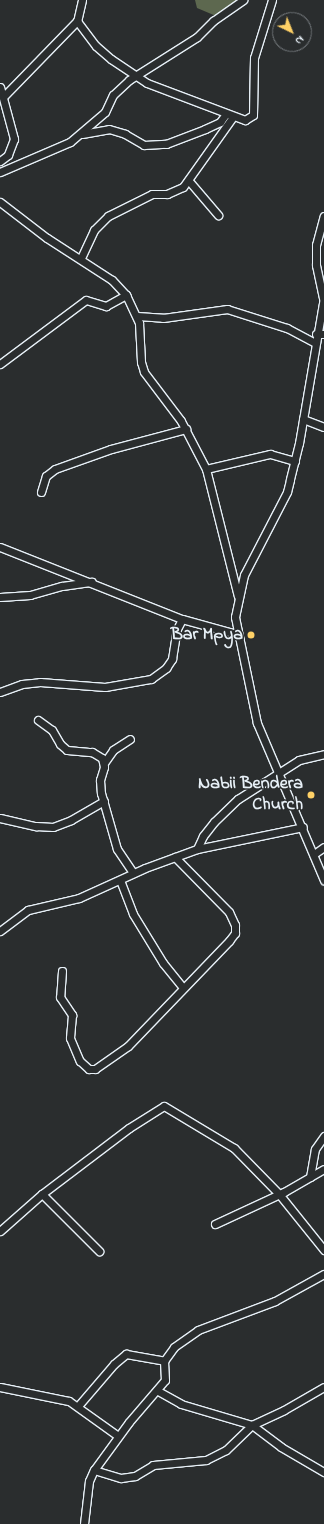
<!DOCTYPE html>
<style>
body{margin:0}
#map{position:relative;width:324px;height:1524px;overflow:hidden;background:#2a2d2e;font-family:"Indie Flower",sans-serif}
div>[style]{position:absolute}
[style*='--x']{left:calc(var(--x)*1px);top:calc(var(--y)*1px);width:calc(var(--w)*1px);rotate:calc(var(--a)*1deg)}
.green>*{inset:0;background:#5d684f}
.roads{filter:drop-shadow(1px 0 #e8f1f8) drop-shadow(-1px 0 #e8f1f8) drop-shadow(0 1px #e8f1f8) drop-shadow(0 -1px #e8f1f8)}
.street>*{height:7px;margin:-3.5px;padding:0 3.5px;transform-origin:3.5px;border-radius:3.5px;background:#2a2d2e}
.dots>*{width:11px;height:11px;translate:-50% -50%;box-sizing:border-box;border:2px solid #2a2d2e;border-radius:50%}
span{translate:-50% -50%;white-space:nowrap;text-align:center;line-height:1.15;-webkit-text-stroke:3px #2a2d2e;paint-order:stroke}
.poi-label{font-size:18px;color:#e8f1f8;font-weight:700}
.right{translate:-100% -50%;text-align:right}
.north{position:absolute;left:272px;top:12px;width:40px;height:40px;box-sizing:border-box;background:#2a2d2e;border:1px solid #767b7f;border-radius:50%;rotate:137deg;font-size:11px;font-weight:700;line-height:16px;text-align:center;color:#e8f1f8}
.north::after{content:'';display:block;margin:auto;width:14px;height:18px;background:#ffd166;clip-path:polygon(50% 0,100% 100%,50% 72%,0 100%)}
</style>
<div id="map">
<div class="green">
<i style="clip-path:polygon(195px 0,237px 0,216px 16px,197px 8px)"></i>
</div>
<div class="roads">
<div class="street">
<i style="--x:82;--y:0;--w:22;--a:103"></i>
<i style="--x:77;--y:21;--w:31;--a:53"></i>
<i style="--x:96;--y:46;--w:20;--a:41"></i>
<i style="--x:111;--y:59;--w:43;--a:33.7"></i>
<i style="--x:147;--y:83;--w:105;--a:20.7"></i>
<i style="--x:245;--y:120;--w:9;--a:-32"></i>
<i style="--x:253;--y:115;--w:57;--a:-89"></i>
<i style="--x:254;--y:58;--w:61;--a:-72.8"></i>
<i style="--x:0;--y:87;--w:54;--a:74.9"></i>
<i style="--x:14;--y:139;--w:17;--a:111"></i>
<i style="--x:8;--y:155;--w:10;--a:143"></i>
<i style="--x:4;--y:96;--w:105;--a:-45.8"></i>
<i style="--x:82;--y:134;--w:27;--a:-10"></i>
<i style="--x:109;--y:129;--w:17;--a:17"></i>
<i style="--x:125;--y:134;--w:22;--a:30"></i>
<i style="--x:144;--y:145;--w:22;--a:-3"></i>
<i style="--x:166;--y:144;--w:42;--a:-21"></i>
<i style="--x:205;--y:129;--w:17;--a:-25"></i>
<i style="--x:220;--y:122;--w:9;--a:-54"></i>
<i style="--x:0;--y:172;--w:76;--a:-23.2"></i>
<i style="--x:70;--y:142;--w:46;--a:-40.6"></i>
<i style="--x:105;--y:112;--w:19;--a:-65"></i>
<i style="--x:113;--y:95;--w:22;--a:-43"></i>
<i style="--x:129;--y:80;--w:80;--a:-32.3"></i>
<i style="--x:197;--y:37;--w:23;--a:-45"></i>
<i style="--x:213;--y:21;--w:37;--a:-35"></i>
<i style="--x:189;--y:181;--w:45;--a:49.5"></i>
<i style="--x:0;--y:202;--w:59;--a:37.5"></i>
<i style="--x:47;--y:238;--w:77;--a:32.9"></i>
<i style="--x:112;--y:280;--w:21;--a:47"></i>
<i style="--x:126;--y:295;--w:31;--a:65"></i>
<i style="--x:139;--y:323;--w:39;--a:87"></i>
<i style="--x:141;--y:362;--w:10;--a:73"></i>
<i style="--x:144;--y:372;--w:61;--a:52.9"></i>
<i style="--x:181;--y:421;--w:54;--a:62.5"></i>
<i style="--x:206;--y:469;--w:66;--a:-13.2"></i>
<i style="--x:270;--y:454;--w:26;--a:16"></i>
<i style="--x:81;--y:258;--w:31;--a:-65"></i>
<i style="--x:94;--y:230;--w:20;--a:-45"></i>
<i style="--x:108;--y:216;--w:49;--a:-26.6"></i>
<i style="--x:152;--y:194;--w:15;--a:0"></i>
<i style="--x:167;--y:194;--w:17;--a:-24"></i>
<i style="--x:183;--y:187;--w:85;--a:-54.6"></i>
<i style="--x:324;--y:297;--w:148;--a:99.7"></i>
<i style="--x:299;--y:443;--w:38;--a:104"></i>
<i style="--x:290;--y:480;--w:12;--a:104"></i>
<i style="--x:287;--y:492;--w:93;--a:117.4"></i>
<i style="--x:244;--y:575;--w:43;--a:102.1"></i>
<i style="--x:235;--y:617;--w:108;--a:78.3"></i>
<i style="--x:257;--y:723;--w:171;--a:66.9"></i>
<i style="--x:323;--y:298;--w:34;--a:-102"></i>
<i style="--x:316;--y:265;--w:20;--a:-90"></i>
<i style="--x:316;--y:245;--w:30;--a:-75"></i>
<i style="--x:137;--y:316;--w:26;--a:4"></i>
<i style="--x:163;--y:318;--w:65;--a:-8"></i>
<i style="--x:227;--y:309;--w:63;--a:17.6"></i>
<i style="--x:287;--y:328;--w:32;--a:28"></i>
<i style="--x:316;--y:334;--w:8;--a:0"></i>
<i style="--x:0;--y:364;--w:107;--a:-36.7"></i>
<i style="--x:86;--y:300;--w:21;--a:17"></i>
<i style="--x:106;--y:306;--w:23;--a:-29"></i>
<i style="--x:303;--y:419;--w:22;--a:21"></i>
<i style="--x:206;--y:469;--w:131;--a:75.9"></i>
<i style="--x:41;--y:492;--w:17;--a:-73"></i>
<i style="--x:46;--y:476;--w:11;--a:-38"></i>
<i style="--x:55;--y:469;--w:59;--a:-19.7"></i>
<i style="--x:111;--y:449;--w:78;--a:-14.9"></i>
<i style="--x:0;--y:547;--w:196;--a:21.6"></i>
<i style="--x:182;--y:619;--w:57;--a:15.3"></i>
<i style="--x:0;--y:597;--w:30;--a:-4"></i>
<i style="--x:30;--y:595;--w:33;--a:-16"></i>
<i style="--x:62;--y:586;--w:30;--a:-8"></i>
<i style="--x:0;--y:692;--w:23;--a:-20"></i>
<i style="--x:22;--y:684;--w:18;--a:-6"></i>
<i style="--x:40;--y:682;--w:65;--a:4.4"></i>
<i style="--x:105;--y:687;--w:47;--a:-9.9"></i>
<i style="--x:151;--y:679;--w:19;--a:-36"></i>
<i style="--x:166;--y:668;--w:11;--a:-56"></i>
<i style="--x:172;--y:659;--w:30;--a:-81"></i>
<i style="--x:177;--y:629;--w:11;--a:-63"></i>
<i style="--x:38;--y:720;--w:17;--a:36"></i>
<i style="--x:52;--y:730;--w:16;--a:60"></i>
<i style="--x:60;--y:744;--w:9;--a:41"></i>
<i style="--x:67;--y:750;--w:25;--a:5"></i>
<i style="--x:92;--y:752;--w:12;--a:31"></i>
<i style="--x:102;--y:758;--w:9;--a:77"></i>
<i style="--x:104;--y:767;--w:14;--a:107"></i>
<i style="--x:100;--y:780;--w:13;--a:86"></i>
<i style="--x:101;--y:793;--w:58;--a:74.1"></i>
<i style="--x:117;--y:849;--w:29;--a:56"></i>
<i style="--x:104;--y:763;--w:16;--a:-55"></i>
<i style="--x:113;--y:750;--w:20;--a:-33"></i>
<i style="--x:0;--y:818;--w:37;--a:13"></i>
<i style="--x:36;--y:826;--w:17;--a:3"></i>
<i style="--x:53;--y:827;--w:19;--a:-21"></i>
<i style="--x:71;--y:820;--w:38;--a:-30"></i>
<i style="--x:197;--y:849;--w:14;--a:-65"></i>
<i style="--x:203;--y:836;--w:18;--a:-52"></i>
<i style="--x:214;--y:822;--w:33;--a:-44"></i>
<i style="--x:238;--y:799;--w:72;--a:-32.6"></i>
<i style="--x:299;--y:760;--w:26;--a:-13"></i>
<i style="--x:314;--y:854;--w:12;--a:-35"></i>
<i style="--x:120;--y:880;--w:36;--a:69"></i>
<i style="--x:133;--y:914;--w:57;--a:58.5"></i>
<i style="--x:163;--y:963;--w:32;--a:51"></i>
<i style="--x:0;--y:931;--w:35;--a:-37"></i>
<i style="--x:28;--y:910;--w:52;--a:-13.2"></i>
<i style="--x:79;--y:898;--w:72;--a:-24.4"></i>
<i style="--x:145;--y:868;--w:55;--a:-20.1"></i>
<i style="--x:197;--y:849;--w:108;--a:-11.7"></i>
<i style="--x:62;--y:971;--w:26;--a:94"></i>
<i style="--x:60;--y:997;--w:22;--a:56"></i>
<i style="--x:72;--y:1015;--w:23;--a:95"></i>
<i style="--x:70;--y:1038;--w:25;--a:67"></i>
<i style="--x:80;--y:1061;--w:12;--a:42"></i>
<i style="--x:89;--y:1069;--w:6;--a:0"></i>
<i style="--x:95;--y:1069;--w:40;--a:-34.9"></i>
<i style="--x:128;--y:1046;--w:146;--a:-46.1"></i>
<i style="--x:229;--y:941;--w:10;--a:-53"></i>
<i style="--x:235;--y:933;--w:8;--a:-90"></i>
<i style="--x:235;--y:925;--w:14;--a:-115"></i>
<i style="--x:229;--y:912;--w:77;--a:-134.5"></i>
<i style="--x:310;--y:1177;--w:28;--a:-80"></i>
<i style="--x:315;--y:1149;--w:16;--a:-55"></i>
<i style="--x:42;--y:1194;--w:81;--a:45"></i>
<i style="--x:215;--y:1224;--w:76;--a:-24.9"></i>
<i style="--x:284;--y:1192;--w:46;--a:-29.9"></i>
<i style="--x:0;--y:1231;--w:56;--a:-41.4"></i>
<i style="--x:42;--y:1194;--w:109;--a:-37.2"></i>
<i style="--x:129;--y:1128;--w:41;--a:-32.2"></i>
<i style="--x:164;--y:1106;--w:82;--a:31"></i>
<i style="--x:234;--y:1148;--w:64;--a:45.6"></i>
<i style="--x:279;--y:1194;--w:72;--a:51.2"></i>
<i style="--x:0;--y:1387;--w:70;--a:11.5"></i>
<i style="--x:69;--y:1401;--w:60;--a:35.5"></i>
<i style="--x:158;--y:1391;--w:26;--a:29"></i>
<i style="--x:181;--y:1404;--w:74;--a:16.5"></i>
<i style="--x:252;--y:1425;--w:36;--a:37"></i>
<i style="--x:281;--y:1447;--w:50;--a:30.2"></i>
<i style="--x:78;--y:1406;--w:55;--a:-49.4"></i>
<i style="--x:114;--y:1364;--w:16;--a:-40"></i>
<i style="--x:126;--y:1354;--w:39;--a:10"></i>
<i style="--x:94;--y:1470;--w:28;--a:17"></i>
<i style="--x:121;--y:1478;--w:14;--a:-8"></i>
<i style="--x:135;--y:1476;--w:21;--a:-31"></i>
<i style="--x:153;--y:1465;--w:53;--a:-5.4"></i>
<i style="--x:206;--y:1460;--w:22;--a:-27"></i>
<i style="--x:226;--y:1450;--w:36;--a:-44"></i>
<i style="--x:252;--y:1425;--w:35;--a:-25"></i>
<i style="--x:284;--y:1410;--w:46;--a:-29.9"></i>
<i style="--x:84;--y:1524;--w:43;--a:-83.4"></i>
<i style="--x:89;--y:1481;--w:12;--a:-66"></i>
<i style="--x:94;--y:1470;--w:59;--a:-53.9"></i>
<i style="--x:129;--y:1422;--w:55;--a:-49.4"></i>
<i style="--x:165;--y:1380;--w:19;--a:-93"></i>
<i style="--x:164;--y:1361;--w:17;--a:-54"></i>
<i style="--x:174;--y:1347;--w:29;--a:-35"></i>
<i style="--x:198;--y:1330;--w:82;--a:-20.6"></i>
<i style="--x:275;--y:1301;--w:56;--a:-28.9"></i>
</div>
</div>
<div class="dots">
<i style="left:251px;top:635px;background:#ffd166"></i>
<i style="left:311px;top:795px;background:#ffd166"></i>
</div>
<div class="poi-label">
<span class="right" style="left:243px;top:635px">Bar Mpya</span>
<span class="right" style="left:303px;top:795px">Nabii Bendera<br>Church</span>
</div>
<div class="north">N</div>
</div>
